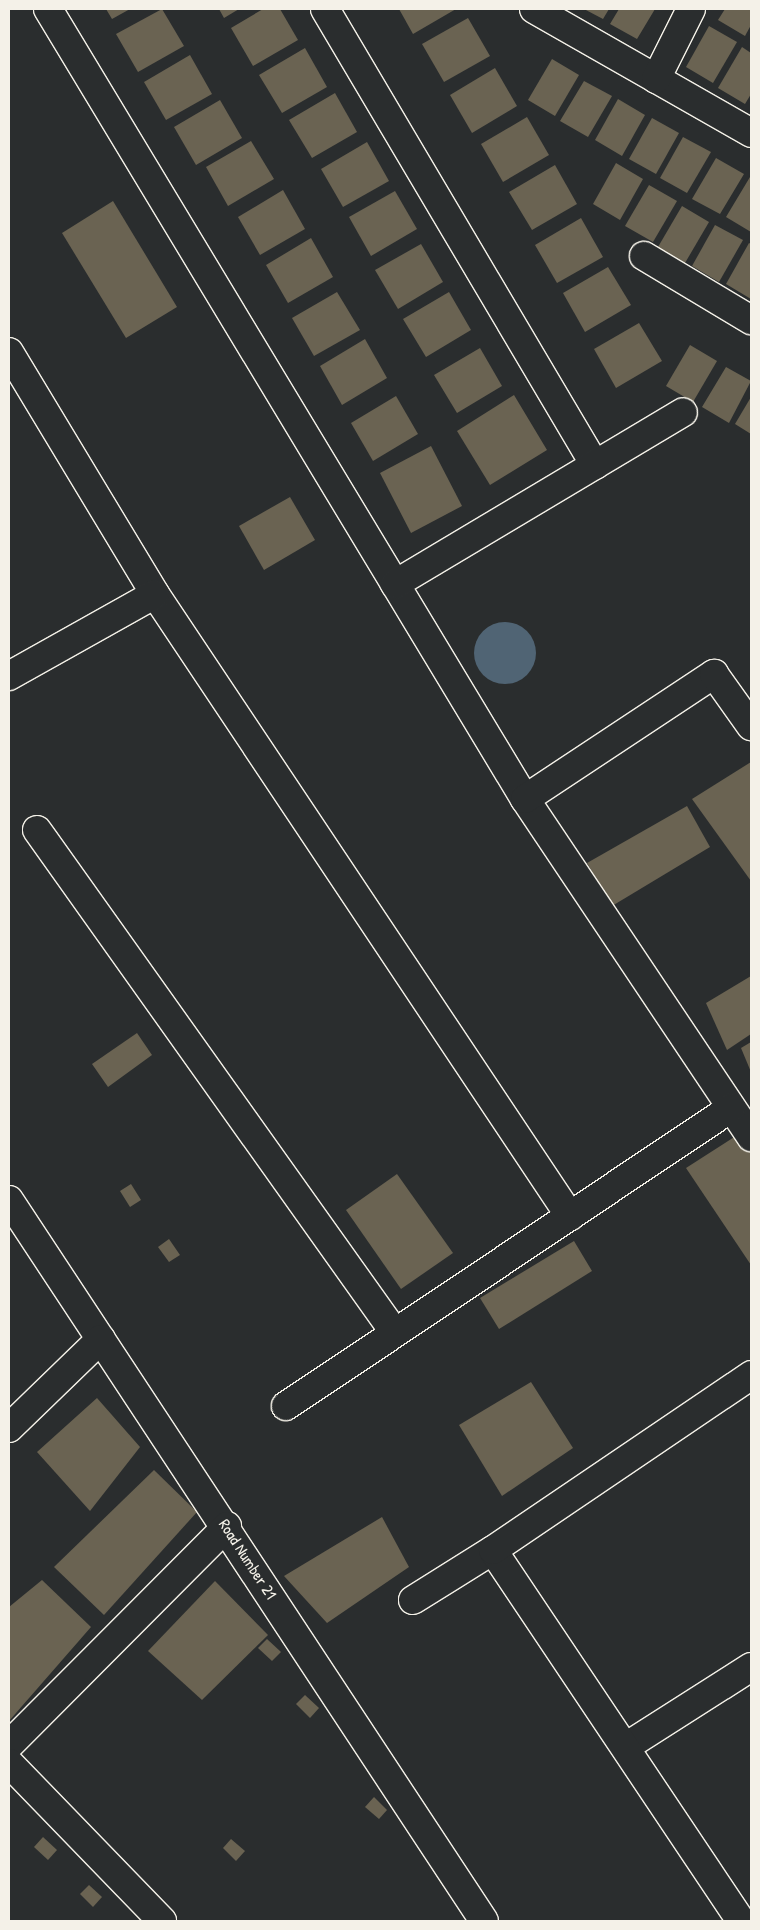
<!DOCTYPE html>
<style>
body{margin:0}
#map{position:relative;width:760px;height:1930px;overflow:hidden;background:#2a2d2e;font-family:"Patrick Hand",sans-serif}
div>[style]{position:absolute}
[style*='--x']{left:calc(var(--x)*1px);top:calc(var(--y)*1px);width:calc(var(--w)*1px);rotate:calc(var(--a)*1deg)}
.water>*{inset:0;background:#506474}
.round{border-radius:50%}
.building>*{inset:0;background:#6a6352}
.roads{filter:drop-shadow(1px 0 #f4f1e8) drop-shadow(-1px 0 #f4f1e8) drop-shadow(0 1px #f4f1e8) drop-shadow(0 -1px #f4f1e8)}
.minor>*{height:28px;margin:-14px;padding:0 14px;transform-origin:14px;border-radius:14px;background:#2a2d2e}
span{translate:-50% -50%;white-space:nowrap;text-align:center;line-height:1.15;-webkit-text-stroke:4px #2a2d2e;paint-order:stroke}
.street-label{font-size:16px;color:#f4f1e8}
.frame{position:absolute;inset:0;border:10px solid #f4f1e8;pointer-events:none}
</style>
<div id="map">
<div class="water">
<i class="round" style="left:474px;top:622px;width:62px;height:62px"></i>
</div>
<div class="building">
<i style="clip-path:polygon(106px 9px,130px 9px,112px 19px)"></i>
<i style="clip-path:polygon(162px 9px,184px 46px,138px 72px,116px 34px)"></i>
<i style="clip-path:polygon(219px 9px,239px 9px,224px 18px)"></i>
<i style="clip-path:polygon(263px 9px,280px 9px,298px 40px,253px 66px,231px 28px)"></i>
<i style="clip-path:polygon(399px 9px,456px 9px,413px 34px)"></i>
<i style="clip-path:polygon(584px 9px,609px 9px,603px 19px)"></i>
<i style="clip-path:polygon(619px 9px,655px 9px,637px 39px,610px 24px)"></i>
<i style="clip-path:polygon(725px 9px,751px 9px,751px 25px,745px 36px,718px 20px)"></i>
<i style="clip-path:polygon(468px 18px,490px 56px,444px 82px,422px 44px)"></i>
<i style="clip-path:polygon(709px 26px,737px 42px,713px 83px,686px 67px)"></i>
<i style="clip-path:polygon(742px 47px,751px 53px,751px 94px,745px 104px,718px 88px)"></i>
<i style="clip-path:polygon(305px 48px,327px 87px,282px 113px,259px 75px)"></i>
<i style="clip-path:polygon(190px 55px,212px 94px,166px 120px,144px 82px)"></i>
<i style="clip-path:polygon(552px 59px,579px 75px,555px 116px,528px 100px)"></i>
<i style="clip-path:polygon(495px 68px,517px 106px,472px 133px,450px 95px)"></i>
<i style="clip-path:polygon(584px 81px,612px 96px,588px 137px,560px 121px)"></i>
<i style="clip-path:polygon(335px 93px,357px 132px,312px 158px,289px 120px)"></i>
<i style="clip-path:polygon(618px 99px,645px 115px,622px 156px,595px 140px)"></i>
<i style="clip-path:polygon(220px 100px,242px 138px,196px 165px,174px 127px)"></i>
<i style="clip-path:polygon(527px 117px,549px 155px,503px 182px,481px 144px)"></i>
<i style="clip-path:polygon(652px 118px,679px 133px,656px 174px,629px 159px)"></i>
<i style="clip-path:polygon(683px 137px,711px 152px,687px 193px,660px 178px)"></i>
<i style="clip-path:polygon(251px 141px,274px 179px,228px 206px,206px 167px)"></i>
<i style="clip-path:polygon(367px 142px,389px 181px,343px 207px,321px 169px)"></i>
<i style="clip-path:polygon(716px 158px,744px 174px,720px 214px,692px 199px)"></i>
<i style="clip-path:polygon(616px 163px,643px 179px,620px 220px,593px 204px)"></i>
<i style="clip-path:polygon(555px 165px,577px 204px,532px 230px,509px 192px)"></i>
<i style="clip-path:polygon(750px 177px,751px 177px,751px 232px,726px 217px)"></i>
<i style="clip-path:polygon(649px 185px,677px 201px,653px 242px,625px 226px)"></i>
<i style="clip-path:polygon(283px 190px,305px 229px,260px 255px,238px 217px)"></i>
<i style="clip-path:polygon(395px 191px,417px 229px,371px 256px,349px 217px)"></i>
<i style="clip-path:polygon(113px 201px,177px 307px,126px 338px,62px 233px)"></i>
<i style="clip-path:polygon(682px 206px,709px 222px,685px 263px,658px 247px)"></i>
<i style="clip-path:polygon(581px 218px,603px 257px,557px 283px,535px 245px)"></i>
<i style="clip-path:polygon(715px 225px,743px 240px,719px 282px,692px 266px)"></i>
<i style="clip-path:polygon(311px 238px,333px 277px,288px 303px,266px 265px)"></i>
<i style="clip-path:polygon(749px 243px,751px 244px,751px 299px,726px 284px)"></i>
<i style="clip-path:polygon(421px 244px,443px 282px,398px 309px,375px 270px)"></i>
<i style="clip-path:polygon(608px 267px,631px 305px,585px 332px,563px 293px)"></i>
<i style="clip-path:polygon(337px 292px,360px 330px,314px 356px,292px 318px)"></i>
<i style="clip-path:polygon(449px 292px,471px 330px,426px 357px,403px 319px)"></i>
<i style="clip-path:polygon(639px 323px,662px 361px,616px 388px,594px 349px)"></i>
<i style="clip-path:polygon(365px 339px,387px 378px,342px 405px,320px 366px)"></i>
<i style="clip-path:polygon(690px 345px,717px 361px,693px 402px,666px 386px)"></i>
<i style="clip-path:polygon(480px 348px,502px 386px,457px 413px,434px 375px)"></i>
<i style="clip-path:polygon(726px 367px,751px 381px,729px 423px,702px 407px)"></i>
<i style="clip-path:polygon(514px 395px,547px 450px,490px 485px,457px 431px)"></i>
<i style="clip-path:polygon(396px 396px,418px 434px,373px 461px,351px 423px)"></i>
<i style="clip-path:polygon(751px 397px,751px 434px,735px 424px)"></i>
<i style="clip-path:polygon(431px 446px,462px 506px,411px 533px,380px 473px)"></i>
<i style="clip-path:polygon(290px 497px,315px 540px,264px 570px,239px 526px)"></i>
<i style="clip-path:polygon(751px 762px,751px 881px,692px 799px)"></i>
<i style="clip-path:polygon(687px 806px,710px 847px,612px 906px,587px 863px)"></i>
<i style="clip-path:polygon(751px 976px,751px 1034px,727px 1050px,706px 1003px)"></i>
<i style="clip-path:polygon(137px 1033px,152px 1055px,108px 1087px,92px 1064px)"></i>
<i style="clip-path:polygon(751px 1042px,751px 1072px,741px 1048px)"></i>
<i style="clip-path:polygon(739px 1134px,751px 1154px,751px 1265px,686px 1168px)"></i>
<i style="clip-path:polygon(397px 1174px,453px 1253px,401px 1289px,346px 1210px)"></i>
<i style="clip-path:polygon(131px 1184px,141px 1200px,130px 1207px,120px 1191px)"></i>
<i style="clip-path:polygon(169px 1239px,180px 1255px,169px 1262px,158px 1247px)"></i>
<i style="clip-path:polygon(574px 1241px,592px 1271px,499px 1329px,480px 1298px)"></i>
<i style="clip-path:polygon(531px 1382px,573px 1448px,502px 1496px,459px 1425px)"></i>
<i style="clip-path:polygon(97px 1398px,140px 1447px,90px 1511px,37px 1452px)"></i>
<i style="clip-path:polygon(154px 1470px,197px 1512px,104px 1615px,54px 1567px)"></i>
<i style="clip-path:polygon(382px 1517px,409px 1567px,327px 1623px,284px 1576px)"></i>
<i style="clip-path:polygon(42px 1580px,91px 1627px,9px 1721px,9px 1607px)"></i>
<i style="clip-path:polygon(215px 1581px,268px 1635px,202px 1700px,148px 1651px)"></i>
<i style="clip-path:polygon(267px 1639px,281px 1652px,272px 1661px,258px 1648px)"></i>
<i style="clip-path:polygon(305px 1695px,319px 1708px,310px 1718px,296px 1704px)"></i>
<i style="clip-path:polygon(374px 1797px,387px 1810px,379px 1819px,365px 1807px)"></i>
<i style="clip-path:polygon(43px 1837px,57px 1850px,48px 1860px,34px 1847px)"></i>
<i style="clip-path:polygon(231px 1839px,245px 1851px,236px 1861px,223px 1848px)"></i>
<i style="clip-path:polygon(89px 1885px,102px 1897px,93px 1907px,80px 1894px)"></i>
</div>
<div class="roads">
<div class="minor">
<i style="--x:48;--y:9;--w:923;--a:58.88"></i>
<i style="--x:525;--y:799;--w:407;--a:56.2"></i>
<i style="--x:325;--y:9;--w:530;--a:59.37"></i>
<i style="--x:534;--y:9;--w:250;--a:29.7"></i>
<i style="--x:656;--y:79;--w:78;--a:-63.4"></i>
<i style="--x:644;--y:256;--w:125;--a:30.9"></i>
<i style="--x:9;--y:352;--w:283;--a:58.9"></i>
<i style="--x:155;--y:594;--w:748;--a:56.29"></i>
<i style="--x:395;--y:584;--w:335;--a:-30.8"></i>
<i style="--x:9;--y:676;--w:167;--a:-29.3"></i>
<i style="--x:525;--y:799;--w:227;--a:-33.5"></i>
<i style="--x:714;--y:674;--w:64;--a:54.6"></i>
<i style="--x:37;--y:830;--w:617;--a:54.56"></i>
<i style="--x:9;--y:1200;--w:863;--a:56.62"></i>
<i style="--x:286;--y:1406;--w:536;--a:-33.81"></i>
<i style="--x:9;--y:1428;--w:128;--a:-44.1"></i>
<i style="--x:413;--y:1600;--w:94;--a:-32"></i>
<i style="--x:9;--y:1745;--w:309;--a:-45.1"></i>
<i style="--x:627;--y:1746;--w:147;--a:-32.5"></i>
<i style="--x:9;--y:1763;--w:220;--a:45.9"></i>
<i style="--x:741;--y:1921;--w:446;--a:-123.8"></i>
<i style="--x:493;--y:1550;--w:312;--a:-34.1"></i>
</div>
</div>
<div class="street-label">
<span style="left:248px;top:1559px;rotate:57deg">Road Number 21</span>
</div>
<div class="frame"></div>
</div>
